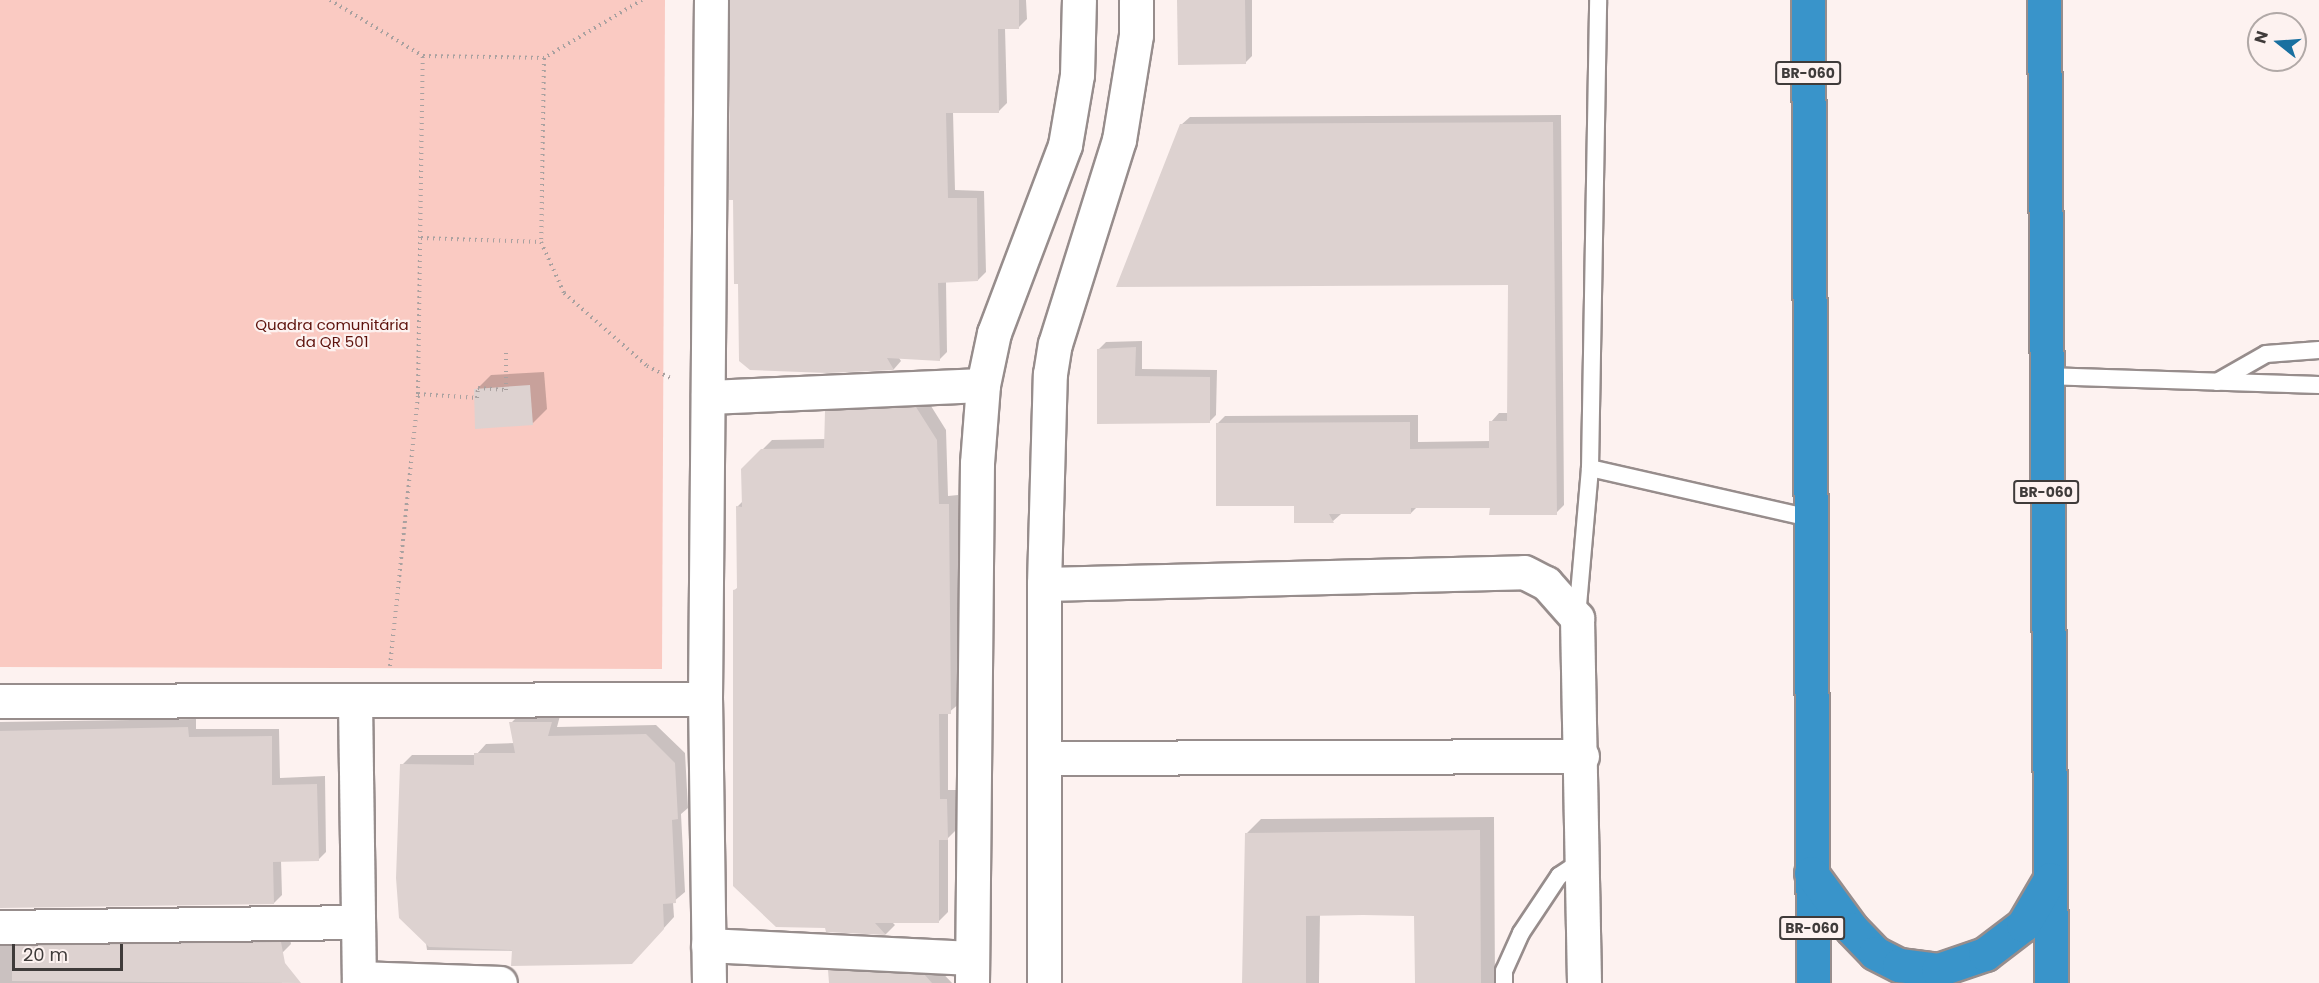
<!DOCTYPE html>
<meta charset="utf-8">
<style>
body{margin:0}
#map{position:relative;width:2319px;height:983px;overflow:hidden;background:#fdf2f0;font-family:Poppins,sans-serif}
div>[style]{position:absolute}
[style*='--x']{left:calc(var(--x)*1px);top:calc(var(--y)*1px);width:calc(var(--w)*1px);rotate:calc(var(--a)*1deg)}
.green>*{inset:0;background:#facac2}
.shadow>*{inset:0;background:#0003}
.building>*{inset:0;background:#ddd2d0}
.path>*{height:4px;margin-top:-2px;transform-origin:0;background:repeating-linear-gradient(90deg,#a9a1a0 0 1.5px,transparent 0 6px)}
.roads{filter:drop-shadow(2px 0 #978d8c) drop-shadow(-2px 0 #978d8c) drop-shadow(0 2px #978d8c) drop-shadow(0 -2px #978d8c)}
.lane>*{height:16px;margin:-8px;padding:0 8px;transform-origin:8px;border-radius:8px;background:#fff}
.street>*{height:33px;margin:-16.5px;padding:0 16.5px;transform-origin:16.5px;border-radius:16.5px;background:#fff}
.secondary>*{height:33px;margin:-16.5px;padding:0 16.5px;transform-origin:16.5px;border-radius:16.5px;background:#fff}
.highway>*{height:33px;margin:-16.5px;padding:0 16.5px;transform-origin:16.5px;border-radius:16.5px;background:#3994ca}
span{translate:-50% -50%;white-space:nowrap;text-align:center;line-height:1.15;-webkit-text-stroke:4.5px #fdf2f0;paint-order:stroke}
.shield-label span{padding:2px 4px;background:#fdf2f0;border:2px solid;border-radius:4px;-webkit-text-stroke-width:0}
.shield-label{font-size:14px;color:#3f3b3a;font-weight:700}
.park-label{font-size:15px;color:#5d120c}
.north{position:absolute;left:2247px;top:12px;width:60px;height:60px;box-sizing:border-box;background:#fdf2f0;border:2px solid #b1a9a7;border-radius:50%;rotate:287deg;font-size:16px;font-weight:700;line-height:24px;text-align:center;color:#3f3b3a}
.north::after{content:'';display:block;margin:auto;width:21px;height:27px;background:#1970a0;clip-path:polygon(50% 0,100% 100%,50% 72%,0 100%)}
.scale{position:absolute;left:12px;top:944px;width:111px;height:27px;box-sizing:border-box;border:3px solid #3f3b3a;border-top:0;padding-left:8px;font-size:18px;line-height:21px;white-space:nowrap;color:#3f3b3a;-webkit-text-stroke:4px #fdf2f0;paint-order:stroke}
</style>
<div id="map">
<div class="green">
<i style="clip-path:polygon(0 0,665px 0,662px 669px,0 667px)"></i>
</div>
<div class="shadow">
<i style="clip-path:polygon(730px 0,1026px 0,1027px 19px,1019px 27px,1005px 28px,1007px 103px,999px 111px,953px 112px,955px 190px,984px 191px,986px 272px,978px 280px,946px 281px,947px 352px,939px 360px,899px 358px,901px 361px,894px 369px,750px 368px)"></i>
<i style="clip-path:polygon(1179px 0,1252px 0,1252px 56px,1245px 63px)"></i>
<i style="clip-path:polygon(1561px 115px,1564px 505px,1556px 513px,1491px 506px,1417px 507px,1411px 513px,1341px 514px,1333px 521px,1295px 505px,1217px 424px,1225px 416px,1418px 415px,1418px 442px,1491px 441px,1491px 422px,1499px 413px,1508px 413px,1509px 283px,1181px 125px,1190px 117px)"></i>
<i style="clip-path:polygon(1142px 341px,1142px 369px,1217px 370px,1216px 415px,1209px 422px,1099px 422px,1099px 349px,1106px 342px)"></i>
<i style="clip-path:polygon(544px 372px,547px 409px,532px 424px,476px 390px,491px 375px)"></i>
<i style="clip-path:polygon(926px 398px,946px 430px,948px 496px,958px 495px,960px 703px,948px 713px,948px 790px,956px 790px,957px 829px,948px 838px,948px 912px,938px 922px,892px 922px,895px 925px,886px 934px,827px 931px,735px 590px,738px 587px,737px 507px,743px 501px,743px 469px,772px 440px,826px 439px,827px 411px,836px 402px)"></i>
<i style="clip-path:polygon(561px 712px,557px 727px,656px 725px,685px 753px,688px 808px,681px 814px,685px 892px,673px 902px,674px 917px,642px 952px,427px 950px,402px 765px,412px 755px,476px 755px,486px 744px,515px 743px,511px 723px,521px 713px)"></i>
<i style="clip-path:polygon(196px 719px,196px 729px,279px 729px,280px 778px,325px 776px,326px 852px,318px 860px,281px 860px,282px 895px,274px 903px,0 907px,0 722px)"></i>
<i style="clip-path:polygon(1494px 817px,1495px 983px,1416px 983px,1416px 914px,1320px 914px,1319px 983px,1245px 983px,1247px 833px,1261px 819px)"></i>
<i style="clip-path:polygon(0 933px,289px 934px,291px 944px,282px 953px,282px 983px,0 983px)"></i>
<i style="clip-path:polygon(840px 960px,935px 965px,952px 983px,830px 983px,829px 970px)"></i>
</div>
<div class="building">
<i style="clip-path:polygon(730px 0,1019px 0,1019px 29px,998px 29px,999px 113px,946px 113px,948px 198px,977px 198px,978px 281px,938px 283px,940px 361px,887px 358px,894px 370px,827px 373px,750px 370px,739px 361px,738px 284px,734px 284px,733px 200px,729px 200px)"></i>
<i style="clip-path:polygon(1177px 0,1245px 0,1246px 64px,1178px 65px)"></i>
<i style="clip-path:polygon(1553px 122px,1557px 515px,1489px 515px,1490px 508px,1411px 508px,1411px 514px,1329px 514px,1334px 523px,1294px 523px,1294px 506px,1216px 506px,1216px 423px,1410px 422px,1410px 449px,1489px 448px,1489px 421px,1507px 421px,1508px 285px,1116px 287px,1180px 124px)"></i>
<i style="clip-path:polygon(1136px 347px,1135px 376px,1210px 377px,1210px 423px,1097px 424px,1097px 349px)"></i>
<i style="clip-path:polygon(530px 385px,533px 425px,475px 429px,474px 389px)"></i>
<i style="clip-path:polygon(916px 407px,937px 440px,939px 504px,949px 504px,951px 714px,939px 714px,940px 799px,947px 799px,948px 840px,939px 840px,939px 923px,875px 923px,886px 935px,826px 932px,825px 928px,776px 927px,733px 886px,733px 590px,737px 589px,736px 506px,742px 507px,741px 469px,761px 449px,824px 448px,825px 411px)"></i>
<i style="clip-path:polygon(509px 722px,552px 722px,548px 736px,646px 734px,675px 763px,678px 819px,672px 820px,676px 903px,663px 904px,664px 929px,632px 964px,511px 966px,512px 950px,429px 947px,399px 918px,396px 878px,400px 764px,474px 765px,474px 753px,515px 753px)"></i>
<i style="clip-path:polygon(188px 727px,189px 737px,272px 736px,272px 785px,317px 784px,319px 861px,273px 862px,274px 904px,0 908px,0 731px)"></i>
<i style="clip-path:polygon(1480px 830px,1481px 983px,1415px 983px,1414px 916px,1363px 915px,1306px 916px,1306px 983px,1242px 983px,1245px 833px)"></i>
<i style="clip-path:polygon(281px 942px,285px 963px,301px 983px,12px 981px,12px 946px)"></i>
<i style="clip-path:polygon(828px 970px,924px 974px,932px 983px,829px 983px)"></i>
</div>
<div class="path">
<i style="--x:330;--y:0;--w:109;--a:31.1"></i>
<i style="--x:423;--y:56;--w:121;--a:0.9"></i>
<i style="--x:642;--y:0;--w:114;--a:149.4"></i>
<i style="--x:544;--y:58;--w:184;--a:90.9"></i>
<i style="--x:541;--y:242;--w:56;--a:65.7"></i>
<i style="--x:564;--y:293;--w:111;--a:41.3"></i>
<i style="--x:647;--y:366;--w:28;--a:27"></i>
<i style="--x:421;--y:238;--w:120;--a:1.9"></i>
<i style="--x:418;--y:394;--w:59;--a:3.9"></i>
<i style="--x:477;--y:398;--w:10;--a:-84"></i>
<i style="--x:478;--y:388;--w:28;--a:4"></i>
<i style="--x:506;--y:390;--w:40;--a:-90"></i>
<i style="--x:390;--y:666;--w:273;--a:-84.1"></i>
<i style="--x:418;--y:394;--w:338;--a:-89.2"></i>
</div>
<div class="roads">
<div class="lane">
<i style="--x:2045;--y:376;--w:274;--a:1.9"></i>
<i style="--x:2217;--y:382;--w:56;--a:-29.7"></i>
<i style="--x:2266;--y:354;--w:53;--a:-4.3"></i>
<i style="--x:1590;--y:468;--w:226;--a:12.8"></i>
<i style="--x:1577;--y:617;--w:150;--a:-85"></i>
<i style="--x:1590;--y:468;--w:468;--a:-89"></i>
<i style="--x:1504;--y:983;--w:12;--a:-90"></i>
<i style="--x:1504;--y:971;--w:42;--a:-65.9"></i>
<i style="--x:1521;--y:933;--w:69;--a:-56.3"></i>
<i style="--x:1559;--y:876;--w:29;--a:-34"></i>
</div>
<div class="street">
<i style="--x:708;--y:397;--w:275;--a:-2.5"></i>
<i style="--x:1044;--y:584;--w:480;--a:-1.4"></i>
<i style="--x:1524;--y:572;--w:25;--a:27"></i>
<i style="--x:1546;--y:583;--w:47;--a:48.5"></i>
<i style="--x:1577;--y:618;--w:365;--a:88.9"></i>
<i style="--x:0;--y:701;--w:705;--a:-0.16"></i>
<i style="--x:355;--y:701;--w:282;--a:89.2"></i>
<i style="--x:1044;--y:758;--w:538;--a:-0.21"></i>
<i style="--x:0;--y:927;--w:356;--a:-0.8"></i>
<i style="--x:708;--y:945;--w:263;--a:2.8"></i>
<i style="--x:359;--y:978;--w:141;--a:2"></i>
<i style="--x:709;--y:983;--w:284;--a:-90.8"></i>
<i style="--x:705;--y:699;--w:699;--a:-89.51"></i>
</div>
<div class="secondary">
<i style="--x:972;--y:983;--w:520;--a:-89.45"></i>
<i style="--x:977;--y:463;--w:78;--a:-85.6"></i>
<i style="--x:983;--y:385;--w:53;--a:-78.1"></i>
<i style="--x:994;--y:333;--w:201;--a:-69.3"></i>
<i style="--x:1065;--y:145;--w:71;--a:-80.3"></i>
<i style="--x:1077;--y:75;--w:75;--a:-88.5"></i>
<i style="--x:1044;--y:983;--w:399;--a:-90"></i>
<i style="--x:1044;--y:584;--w:210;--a:-88.4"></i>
<i style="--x:1050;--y:374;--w:30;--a:-81"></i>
<i style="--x:1055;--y:344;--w:214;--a:-72.6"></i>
<i style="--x:1119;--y:140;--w:106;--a:-80.8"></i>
<i style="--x:1136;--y:35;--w:35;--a:-90"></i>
</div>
<div class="highway">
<i style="--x:1808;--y:0;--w:983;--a:89.71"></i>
<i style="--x:2044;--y:0;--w:983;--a:89.59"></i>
<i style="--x:1811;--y:873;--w:69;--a:53.8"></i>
<i style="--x:1852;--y:929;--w:33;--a:46"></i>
<i style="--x:1875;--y:953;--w:27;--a:27"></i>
<i style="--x:1899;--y:965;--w:39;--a:7"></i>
<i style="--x:1938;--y:970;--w:50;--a:-18.8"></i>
<i style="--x:1985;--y:954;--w:48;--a:-37.3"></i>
<i style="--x:2023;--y:925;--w:53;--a:-59.6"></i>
</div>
</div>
<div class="shield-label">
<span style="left:1808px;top:73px">BR-060</span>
<span style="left:2046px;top:492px">BR-060</span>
<span style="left:1812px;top:928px">BR-060</span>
</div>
<div class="park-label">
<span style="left:332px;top:333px">Quadra comunitária<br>da QR 501</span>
</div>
<div class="north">N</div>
<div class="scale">20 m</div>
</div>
